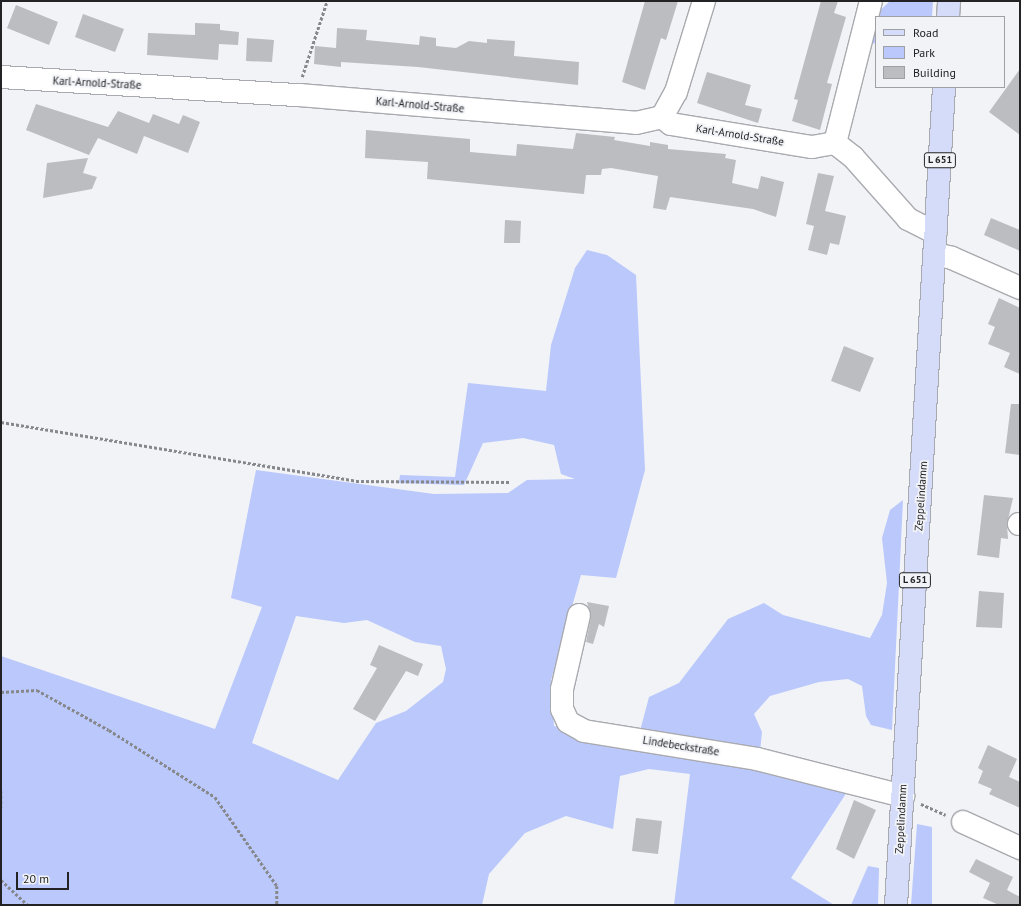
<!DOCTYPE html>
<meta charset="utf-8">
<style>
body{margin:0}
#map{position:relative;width:1021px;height:906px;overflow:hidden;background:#f1f3f7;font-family:"PT Sans",sans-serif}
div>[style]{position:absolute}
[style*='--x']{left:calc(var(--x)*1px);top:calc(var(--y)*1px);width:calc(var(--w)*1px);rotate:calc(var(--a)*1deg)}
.green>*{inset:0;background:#bac8fb}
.building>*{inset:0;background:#bbbdc1}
.path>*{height:2.5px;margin-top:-1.25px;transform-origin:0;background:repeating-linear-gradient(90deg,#87888b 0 3px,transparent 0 5px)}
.roads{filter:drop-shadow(1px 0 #a9aaaf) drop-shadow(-1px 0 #a9aaaf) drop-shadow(0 1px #a9aaaf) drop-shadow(0 -1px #a9aaaf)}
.minor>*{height:22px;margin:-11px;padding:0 11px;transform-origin:11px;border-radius:11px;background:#fff}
.major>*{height:22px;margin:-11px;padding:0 11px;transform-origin:11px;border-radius:11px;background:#d4dcfa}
span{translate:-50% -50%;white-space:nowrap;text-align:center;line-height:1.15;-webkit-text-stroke:3.5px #f1f3f7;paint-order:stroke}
.shield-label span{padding:1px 3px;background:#f1f3f7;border:1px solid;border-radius:3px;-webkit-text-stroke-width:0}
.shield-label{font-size:10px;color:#232325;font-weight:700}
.street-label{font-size:11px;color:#232325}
.frame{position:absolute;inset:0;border:2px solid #232325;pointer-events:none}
.legend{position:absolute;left:875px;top:16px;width:130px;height:72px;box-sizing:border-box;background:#f1f3f7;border:1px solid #9fa0a3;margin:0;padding:5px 7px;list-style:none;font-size:12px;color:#232325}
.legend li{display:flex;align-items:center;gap:8px;height:20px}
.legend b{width:20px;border:1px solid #9fa0a3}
.scale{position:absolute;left:16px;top:872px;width:53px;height:18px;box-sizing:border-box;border:2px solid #232325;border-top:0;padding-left:5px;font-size:12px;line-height:14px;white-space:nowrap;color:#232325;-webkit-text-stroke:3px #f1f3f7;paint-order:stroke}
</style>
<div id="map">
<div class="green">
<i style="clip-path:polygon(890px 1px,933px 1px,932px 17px,876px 17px,876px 43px,864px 45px,873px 17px)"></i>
<i style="clip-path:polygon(evenodd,587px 250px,607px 255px,636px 275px,645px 470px,616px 578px,581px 575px,551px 680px,554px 726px,624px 742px,640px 731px,649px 697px,679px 683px,728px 619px,764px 603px,783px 615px,870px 638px,882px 615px,887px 583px,882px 538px,890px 510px,903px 500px,892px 730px,871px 725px,866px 716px,862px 686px,848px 679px,819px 682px,770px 696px,754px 714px,762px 732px,760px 752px,847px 792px,791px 878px,834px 905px,674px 905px,690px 774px,649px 769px,620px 776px,613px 829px,566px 816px,525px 833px,489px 874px,482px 905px,1px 905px,1px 656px,215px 729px,262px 607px,231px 598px,256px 470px,434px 494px,508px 493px,527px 480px,575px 479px,561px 474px,554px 445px,523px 438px,483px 443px,464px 485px,399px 483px,400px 475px,455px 477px,468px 383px,546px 391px,551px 345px,575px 268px,587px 250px,296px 616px,344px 623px,367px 620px,415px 642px,441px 646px,446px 669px,443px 682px,406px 711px,376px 723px,338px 780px,252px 743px,296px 616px)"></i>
<i style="clip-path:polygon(917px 824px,932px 827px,932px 905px,911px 905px)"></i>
<i style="clip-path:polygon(868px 866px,879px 868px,878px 905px,851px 905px)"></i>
</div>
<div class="building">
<i style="clip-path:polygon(645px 1px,678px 1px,666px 40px,661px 38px,645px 90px,622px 82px)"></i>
<i style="clip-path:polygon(821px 1px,838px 1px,834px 13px,846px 17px,827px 83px,832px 84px,820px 130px,792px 121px,798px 100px,794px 99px)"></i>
<i style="clip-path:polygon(16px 5px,58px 22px,49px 45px,7px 28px)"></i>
<i style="clip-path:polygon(83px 14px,124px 29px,115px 52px,75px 37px)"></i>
<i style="clip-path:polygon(195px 23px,220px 24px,220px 30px,239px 32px,238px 45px,219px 44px,218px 60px,147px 55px,148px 33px,195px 35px)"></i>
<i style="clip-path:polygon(337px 28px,367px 30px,366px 40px,419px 45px,420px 36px,436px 38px,436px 46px,456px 48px,469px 41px,487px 43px,487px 39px,515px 41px,514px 56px,579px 62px,578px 85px,418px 67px,341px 62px,341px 67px,314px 64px,315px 46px,336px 48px)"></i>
<i style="clip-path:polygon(247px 38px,274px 40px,272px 62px,246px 61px)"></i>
<i style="clip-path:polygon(1020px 69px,1020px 135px,989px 112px)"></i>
<i style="clip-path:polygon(707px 72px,751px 85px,745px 105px,762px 109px,758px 123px,697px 103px)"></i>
<i style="clip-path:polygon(36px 104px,108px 127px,118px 111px,149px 123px,153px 114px,179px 124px,183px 115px,200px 122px,188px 153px,144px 136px,137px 154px,98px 138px,89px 155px,26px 130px)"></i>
<i style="clip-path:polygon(366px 130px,470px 139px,470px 152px,516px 156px,517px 144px,573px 149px,576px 133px,615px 137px,614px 140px,650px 146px,650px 142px,668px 145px,668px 149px,726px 154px,725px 158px,736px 160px,732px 183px,758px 189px,761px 176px,784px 182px,776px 217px,753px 209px,670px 197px,666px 210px,653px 208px,658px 176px,611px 168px,602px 169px,601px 175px,586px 175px,584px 194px,427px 179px,428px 162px,365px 158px)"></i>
<i style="clip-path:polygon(88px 158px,83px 173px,97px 177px,92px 189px,43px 198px,47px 163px)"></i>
<i style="clip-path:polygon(818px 173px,834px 176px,825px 211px,846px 216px,839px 245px,830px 243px,827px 255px,808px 250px,814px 226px,806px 224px)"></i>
<i style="clip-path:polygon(991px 218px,1020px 230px,1020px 251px,984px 235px)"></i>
<i style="clip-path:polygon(505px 220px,521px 221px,520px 243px,504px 243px)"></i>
<i style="clip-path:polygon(999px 298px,1020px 308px,1020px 374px,1004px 367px,1010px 353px,988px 344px,995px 327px,988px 324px)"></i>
<i style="clip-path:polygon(844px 346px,874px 358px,860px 392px,831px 381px)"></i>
<i style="clip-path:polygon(1011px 404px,1020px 404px,1020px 455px,1005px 453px)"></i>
<i style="clip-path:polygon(984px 495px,1013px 498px,1007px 524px,1008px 539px,1001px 538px,999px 558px,977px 555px)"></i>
<i style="clip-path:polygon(979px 591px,1004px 593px,1002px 628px,976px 627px)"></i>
<i style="clip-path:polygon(587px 602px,609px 606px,604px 627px,599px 624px,593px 644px,586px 642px,591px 617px)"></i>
<i style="clip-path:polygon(379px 645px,423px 664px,418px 676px,406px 671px,375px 721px,353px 709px,377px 668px,370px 665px)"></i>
<i style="clip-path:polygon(988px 745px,1017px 759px,1009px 777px,1020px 782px,1020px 808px,989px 794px,992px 789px,978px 783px,983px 771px,978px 768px)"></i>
<i style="clip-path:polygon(854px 800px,876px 810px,854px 859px,836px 849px)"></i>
<i style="clip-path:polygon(636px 818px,662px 821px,658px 854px,632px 851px)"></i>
<i style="clip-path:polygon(976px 859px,1013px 877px,1007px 890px,1020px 897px,1020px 905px,999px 905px,983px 898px,990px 883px,969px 872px)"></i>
</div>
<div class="path">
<i style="--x:302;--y:77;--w:80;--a:-71.8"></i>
<i style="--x:1;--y:422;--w:360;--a:9.4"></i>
<i style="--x:356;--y:481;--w:153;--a:0.4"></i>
<i style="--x:1;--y:692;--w:36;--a:-3"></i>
<i style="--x:37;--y:690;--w:82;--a:29.1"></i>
<i style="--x:109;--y:730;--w:125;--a:32.3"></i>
<i style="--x:215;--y:797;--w:108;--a:55.1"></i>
<i style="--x:277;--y:886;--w:19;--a:90"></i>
<i style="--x:1;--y:791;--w:17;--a:90"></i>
<i style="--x:921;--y:804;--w:27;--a:24"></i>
<i style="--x:1;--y:880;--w:37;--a:43"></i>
</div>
<div class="roads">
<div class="minor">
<i style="--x:1;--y:77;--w:299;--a:3.5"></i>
<i style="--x:299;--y:95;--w:338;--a:4.7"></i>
<i style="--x:636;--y:123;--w:27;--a:-13"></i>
<i style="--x:662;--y:117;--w:11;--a:38"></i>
<i style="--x:671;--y:124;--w:143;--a:9.3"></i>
<i style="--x:812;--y:147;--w:23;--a:-10"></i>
<i style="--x:662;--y:117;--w:29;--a:-61"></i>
<i style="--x:676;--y:92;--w:95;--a:-72.9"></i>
<i style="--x:835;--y:143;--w:146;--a:-75.8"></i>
<i style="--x:835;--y:143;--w:23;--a:38"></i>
<i style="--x:853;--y:157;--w:83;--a:48.4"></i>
<i style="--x:908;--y:219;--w:31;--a:27"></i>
<i style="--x:935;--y:254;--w:17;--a:13"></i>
<i style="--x:952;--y:258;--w:74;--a:23.8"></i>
<i style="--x:1019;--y:524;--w:1;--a:0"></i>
<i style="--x:579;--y:615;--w:76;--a:102.9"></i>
<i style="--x:562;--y:689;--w:20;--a:90"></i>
<i style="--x:562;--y:709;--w:14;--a:65"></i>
<i style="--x:568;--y:722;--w:18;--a:29"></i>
<i style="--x:584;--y:731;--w:175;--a:9.2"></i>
<i style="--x:757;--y:759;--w:151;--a:14.2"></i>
<i style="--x:963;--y:822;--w:63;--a:24.5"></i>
</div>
<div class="major">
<i style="--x:948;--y:17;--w:16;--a:-86"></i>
<i style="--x:896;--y:905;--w:819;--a:-86.64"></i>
</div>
</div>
<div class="shield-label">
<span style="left:940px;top:160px">L 651</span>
<span style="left:915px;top:580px">L 651</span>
</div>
<div class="street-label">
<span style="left:97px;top:83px;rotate:3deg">Karl-Arnold-Straße</span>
<span style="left:420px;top:105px;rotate:5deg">Karl-Arnold-Straße</span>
<span style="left:740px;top:135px;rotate:9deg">Karl-Arnold-Straße</span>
<span style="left:921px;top:496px;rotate:-86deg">Zeppelindamm</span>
<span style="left:681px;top:746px;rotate:9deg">Lindebeckstraße</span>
<span style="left:901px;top:819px;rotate:-87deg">Zeppelindamm</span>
</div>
<div class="frame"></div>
<ul class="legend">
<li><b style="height:5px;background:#d4dcfa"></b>Road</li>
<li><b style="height:11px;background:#bac8fb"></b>Park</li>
<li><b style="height:11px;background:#bbbdc1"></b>Building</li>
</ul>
<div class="scale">20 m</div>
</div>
